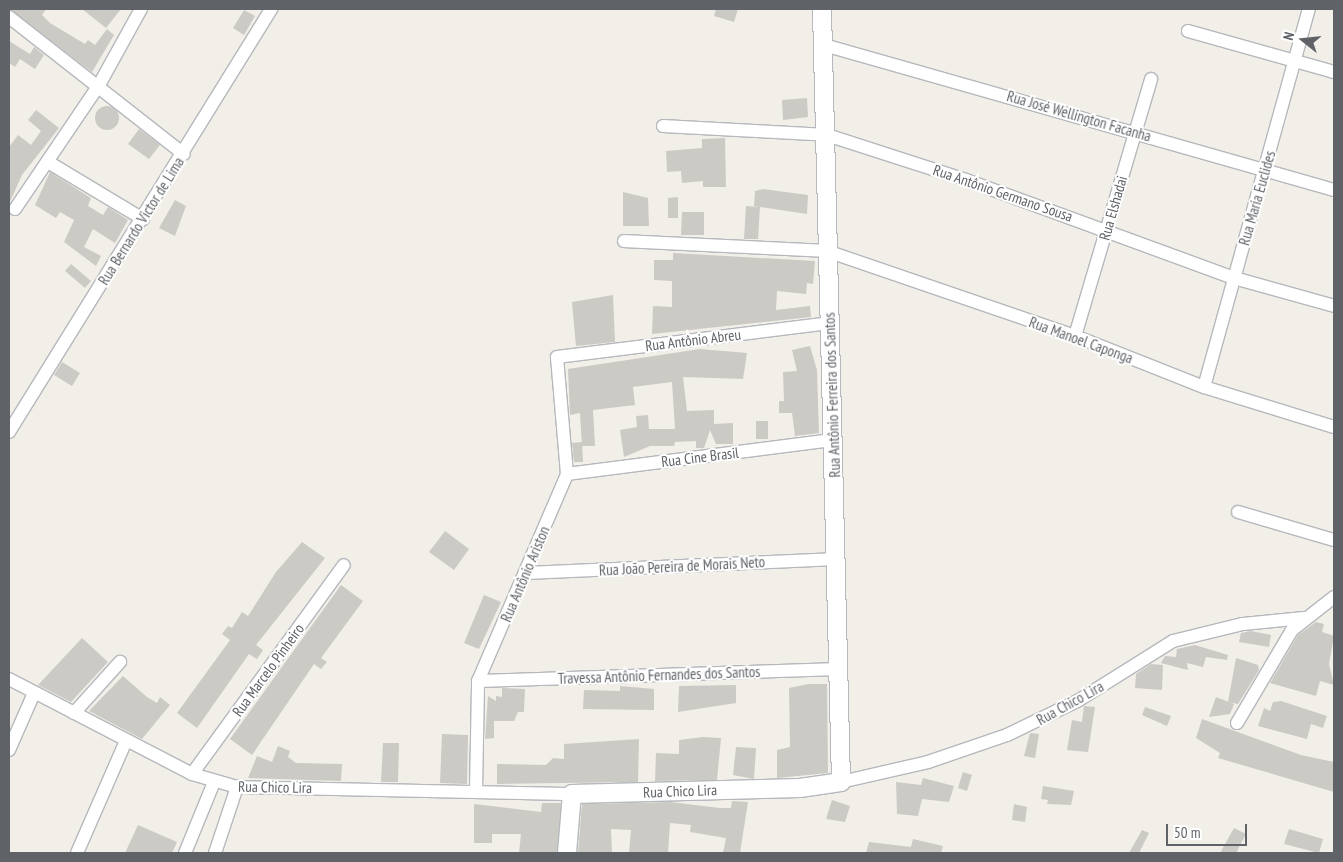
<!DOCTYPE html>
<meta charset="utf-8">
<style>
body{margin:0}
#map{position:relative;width:1343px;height:862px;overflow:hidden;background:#f1efe8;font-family:"PT Sans Narrow",sans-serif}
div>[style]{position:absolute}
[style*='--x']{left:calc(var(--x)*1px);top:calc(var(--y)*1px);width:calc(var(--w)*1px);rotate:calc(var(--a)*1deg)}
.building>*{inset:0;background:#cccac5}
.round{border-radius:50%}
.roads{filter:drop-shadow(1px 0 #b5b8bc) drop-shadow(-1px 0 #b5b8bc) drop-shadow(0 1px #b5b8bc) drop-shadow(0 -1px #b5b8bc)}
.street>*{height:12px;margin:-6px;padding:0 6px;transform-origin:6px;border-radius:6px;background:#fff}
.secondary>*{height:18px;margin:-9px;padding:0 9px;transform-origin:9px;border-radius:9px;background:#fff}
span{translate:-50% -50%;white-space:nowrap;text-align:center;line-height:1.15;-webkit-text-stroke:4px #fff;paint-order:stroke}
.street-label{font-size:15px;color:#5f6368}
.frame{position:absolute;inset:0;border:10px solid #5f6368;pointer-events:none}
.north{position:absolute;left:1278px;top:15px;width:50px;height:50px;-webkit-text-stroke:4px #fff;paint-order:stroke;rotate:286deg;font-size:14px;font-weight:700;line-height:20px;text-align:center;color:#5f6368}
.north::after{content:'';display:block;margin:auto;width:18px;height:22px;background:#5f6368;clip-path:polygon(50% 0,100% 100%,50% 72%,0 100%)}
.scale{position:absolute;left:1166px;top:824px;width:81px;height:22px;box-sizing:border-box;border:2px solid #5f6368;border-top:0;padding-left:6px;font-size:15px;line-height:18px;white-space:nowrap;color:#5f6368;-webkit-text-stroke:4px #fff;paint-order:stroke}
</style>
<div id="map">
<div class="building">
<i style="clip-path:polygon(9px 9px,46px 9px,42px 15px,50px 23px,85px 44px,88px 40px,95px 45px,107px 29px,114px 35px,92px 72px)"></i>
<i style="clip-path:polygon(82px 9px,121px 9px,106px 28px)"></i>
<i style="clip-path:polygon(716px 9px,738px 9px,734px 22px,714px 16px)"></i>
<i style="clip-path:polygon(244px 10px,255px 16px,244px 35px,233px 28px)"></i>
<i style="clip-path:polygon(9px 41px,30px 54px,34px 47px,44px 55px,35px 69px,20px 59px,15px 67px,9px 63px)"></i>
<i style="clip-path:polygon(807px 98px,808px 117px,783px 120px,782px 100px)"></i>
<i class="round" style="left:95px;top:106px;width:24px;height:24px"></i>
<i style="clip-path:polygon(36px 110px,59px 128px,22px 175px,9px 204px,9px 147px,18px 135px,31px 145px,41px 131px,28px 120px)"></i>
<i style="clip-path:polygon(139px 129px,160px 145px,149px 159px,128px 144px)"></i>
<i style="clip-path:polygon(725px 138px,726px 187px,703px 187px,703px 181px,682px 183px,681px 171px,667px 172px,666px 151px,702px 148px,702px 139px)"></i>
<i style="clip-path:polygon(50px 172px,91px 198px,88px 206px,103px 215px,108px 207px,128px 220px,115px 243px,93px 229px,84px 247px,101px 256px,96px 266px,64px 242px,74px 220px,60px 212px,56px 218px,35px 205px)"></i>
<i style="clip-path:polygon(763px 189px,808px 195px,807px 214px,760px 207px,758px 239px,744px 239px,746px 206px,760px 207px,754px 206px,755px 191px)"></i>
<i style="clip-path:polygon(623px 192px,648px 198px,649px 226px,623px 226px)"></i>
<i style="clip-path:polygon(678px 197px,678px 218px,668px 218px,668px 198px)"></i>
<i style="clip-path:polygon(175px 200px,186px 206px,175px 236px,159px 228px)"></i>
<i style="clip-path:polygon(682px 212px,704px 212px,704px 235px,681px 235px)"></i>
<i style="clip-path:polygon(673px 253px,815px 261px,813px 284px,807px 283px,806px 294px,777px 291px,776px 310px,810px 306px,811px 317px,652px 334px,653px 306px,672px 307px,672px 281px,654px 280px,654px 260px,673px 260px)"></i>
<i style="clip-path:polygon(71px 264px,91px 281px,85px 288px,65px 271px)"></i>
<i style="clip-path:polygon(613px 295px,615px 342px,576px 346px,572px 302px)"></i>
<i style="clip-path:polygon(810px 346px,817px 370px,819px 433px,795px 436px,792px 413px,779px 413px,779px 401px,784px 401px,783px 372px,797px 371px,792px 350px)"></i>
<i style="clip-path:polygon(700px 349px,747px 353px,743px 379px,683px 377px,687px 411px,714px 410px,714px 424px,733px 423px,733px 444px,716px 444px,710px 430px,704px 448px,696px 448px,696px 441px,675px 442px,674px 446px,650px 446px,624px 457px,620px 430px,637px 427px,636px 416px,648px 415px,649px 429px,675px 429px,672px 382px,633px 387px,635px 405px,593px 410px,595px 446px,582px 446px,580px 413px,570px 415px,568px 369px)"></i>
<i style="clip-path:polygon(62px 362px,80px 373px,72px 386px,54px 375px)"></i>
<i style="clip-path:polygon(756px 421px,768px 421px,768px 439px,756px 439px)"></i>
<i style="clip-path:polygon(582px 442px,583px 462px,574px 462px,572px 443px)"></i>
<i style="clip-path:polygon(445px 531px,469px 549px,454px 570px,429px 552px)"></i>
<i style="clip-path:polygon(302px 542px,325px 558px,256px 645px,263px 650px,257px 659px,249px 654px,197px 728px,177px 713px,230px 640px,222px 634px,228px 626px,232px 628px,242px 612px,248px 616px,276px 572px)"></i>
<i style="clip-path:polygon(341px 585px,363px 601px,321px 658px,327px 662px,321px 669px,314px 664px,252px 755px,230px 739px)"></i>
<i style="clip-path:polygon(484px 595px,501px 602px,479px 649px,464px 643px)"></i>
<i style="clip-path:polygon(1316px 622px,1324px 624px,1322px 632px,1334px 636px,1329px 664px,1334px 685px,1320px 681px,1316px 696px,1270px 683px,1298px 635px)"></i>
<i style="clip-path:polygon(1251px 631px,1271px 635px,1269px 647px,1239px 642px,1241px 633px)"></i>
<i style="clip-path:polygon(82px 638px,108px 662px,71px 702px,38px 685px)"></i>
<i style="clip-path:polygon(1195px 645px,1228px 655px,1227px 660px,1206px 657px,1203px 667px,1187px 663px,1188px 670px,1161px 663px,1165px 656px,1176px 657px,1177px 649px)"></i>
<i style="clip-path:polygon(1236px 658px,1258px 665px,1259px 670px,1238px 704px,1228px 702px)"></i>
<i style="clip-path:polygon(1151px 664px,1163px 665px,1162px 690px,1135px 688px,1136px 674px)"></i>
<i style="clip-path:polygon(123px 676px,147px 697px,157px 703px,160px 697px,170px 705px,142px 739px,89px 711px)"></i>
<i style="clip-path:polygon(808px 684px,827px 684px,828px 773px,777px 778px,777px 750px,790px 747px,789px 688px)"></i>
<i style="clip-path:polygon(736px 685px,736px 703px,678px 712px,679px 686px)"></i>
<i style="clip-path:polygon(620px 686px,654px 689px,654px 710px,583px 709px,584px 690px,620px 691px)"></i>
<i style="clip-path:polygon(502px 688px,525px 689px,524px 712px,518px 712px,514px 721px,494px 721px,494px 738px,485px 739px,488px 696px,496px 701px,496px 696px,502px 697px)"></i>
<i style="clip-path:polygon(1216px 697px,1234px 704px,1230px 714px,1209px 717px)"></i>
<i style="clip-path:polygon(1281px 701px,1327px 716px,1323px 728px,1311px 724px,1307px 739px,1258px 726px,1264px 708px,1270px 711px,1273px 702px)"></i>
<i style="clip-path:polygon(1084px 706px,1095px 707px,1088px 752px,1067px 750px,1072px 720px,1082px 722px)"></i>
<i style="clip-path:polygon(1145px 707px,1171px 716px,1167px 726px,1142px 715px)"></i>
<i style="clip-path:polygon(1202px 719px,1301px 755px,1334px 762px,1334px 792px,1218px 758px,1220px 753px,1196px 738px)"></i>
<i style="clip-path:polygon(1030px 733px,1039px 734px,1035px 758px,1024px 756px)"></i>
<i style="clip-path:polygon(442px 734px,468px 735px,467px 784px,440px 783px)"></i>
<i style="clip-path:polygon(703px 737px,721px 738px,717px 780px,655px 781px,656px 753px,679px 754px,679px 740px)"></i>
<i style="clip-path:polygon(639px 739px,638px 782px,497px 784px,497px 764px,546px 765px,553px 758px,564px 759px,564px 744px)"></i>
<i style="clip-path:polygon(383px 743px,399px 743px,398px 782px,381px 782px)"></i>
<i style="clip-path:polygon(278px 746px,290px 751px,288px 757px,296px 763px,342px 764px,341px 781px,248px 778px,257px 756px,272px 762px)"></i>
<i style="clip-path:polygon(736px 747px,756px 748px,754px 779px,733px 775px)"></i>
<i style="clip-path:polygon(963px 772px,972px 775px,967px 791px,958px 788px)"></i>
<i style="clip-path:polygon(923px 778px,954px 786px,949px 802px,922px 799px,918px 816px,897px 814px,896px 782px,921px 785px)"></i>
<i style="clip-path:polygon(1043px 786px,1074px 791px,1071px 805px,1047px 804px,1048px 800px,1041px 799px)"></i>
<i style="clip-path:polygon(832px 800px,850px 806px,845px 822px,826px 819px)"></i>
<i style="clip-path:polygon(732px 801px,748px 802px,740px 853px,723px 853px,726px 838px,690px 832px,691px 825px,670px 823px,668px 853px,629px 853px,631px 830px,611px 829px,612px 853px,578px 853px,582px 804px,670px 802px,720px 808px,731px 808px)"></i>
<i style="clip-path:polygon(542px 803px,561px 803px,557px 853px,519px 853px,521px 834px,492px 834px,492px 843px,474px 843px,474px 804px,541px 812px)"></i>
<i style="clip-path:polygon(1014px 804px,1027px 807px,1025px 822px,1012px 820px)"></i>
<i style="clip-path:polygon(138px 825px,177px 842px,172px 853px,125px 853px)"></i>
<i style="clip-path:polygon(1234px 828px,1246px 834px,1236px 853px,1220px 853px)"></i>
<i style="clip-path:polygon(1289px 829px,1323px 839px,1319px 853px,1284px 844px)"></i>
<i style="clip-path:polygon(1142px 830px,1149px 833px,1139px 853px,1129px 853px)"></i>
<i style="clip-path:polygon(913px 839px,943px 846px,941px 853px,866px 853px,869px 842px,911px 847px)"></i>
</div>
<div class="roads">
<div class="street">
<i style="--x:9;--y:17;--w:222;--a:38.1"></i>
<i style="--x:1188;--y:31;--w:152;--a:15.7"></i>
<i style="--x:824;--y:45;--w:530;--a:15.87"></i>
<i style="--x:663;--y:126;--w:164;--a:3.1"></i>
<i style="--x:827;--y:135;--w:146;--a:17.9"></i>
<i style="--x:966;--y:180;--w:285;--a:20.1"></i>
<i style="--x:1234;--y:278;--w:104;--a:15.6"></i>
<i style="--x:48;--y:162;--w:111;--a:31"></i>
<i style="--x:15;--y:209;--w:150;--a:-55.9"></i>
<i style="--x:99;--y:85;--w:87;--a:-61.1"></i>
<i style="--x:624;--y:241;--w:203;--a:2.8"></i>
<i style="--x:827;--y:251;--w:262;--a:18.9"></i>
<i style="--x:1075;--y:336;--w:139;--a:21.6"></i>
<i style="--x:1204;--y:387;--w:136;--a:17.1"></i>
<i style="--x:1075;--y:336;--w:268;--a:-73.5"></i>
<i style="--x:1204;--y:387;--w:392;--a:-74.5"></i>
<i style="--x:9;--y:432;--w:498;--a:-58.2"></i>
<i style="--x:567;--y:474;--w:269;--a:-7.3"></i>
<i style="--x:1238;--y:512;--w:100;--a:16.3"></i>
<i style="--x:527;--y:573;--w:310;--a:-2.6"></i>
<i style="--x:9;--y:679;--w:206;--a:27.4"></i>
<i style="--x:192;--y:774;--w:47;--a:16.1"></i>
<i style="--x:237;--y:787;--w:335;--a:1.2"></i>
<i style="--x:478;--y:681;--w:362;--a:-1.9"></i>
<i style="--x:74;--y:713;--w:69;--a:-48"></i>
<i style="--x:1237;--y:723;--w:108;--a:-59.4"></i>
<i style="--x:1292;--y:630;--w:53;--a:-38.2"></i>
<i style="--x:9;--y:750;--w:62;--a:-66.3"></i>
<i style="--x:192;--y:774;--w:258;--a:-54"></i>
<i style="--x:841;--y:782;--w:89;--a:-12.9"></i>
<i style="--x:928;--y:762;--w:83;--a:-18.9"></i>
<i style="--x:1007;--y:735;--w:80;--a:-25.9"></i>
<i style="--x:1079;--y:700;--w:111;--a:-32.1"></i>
<i style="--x:1173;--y:641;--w:72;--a:-13.7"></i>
<i style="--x:1243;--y:624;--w:61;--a:-5.6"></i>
<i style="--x:476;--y:790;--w:109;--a:-88.9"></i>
<i style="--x:478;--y:681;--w:225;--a:-66.7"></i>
<i style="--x:567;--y:474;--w:117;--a:-94.9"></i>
<i style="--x:557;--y:357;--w:274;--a:-7.1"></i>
<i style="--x:77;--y:853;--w:122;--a:-66.4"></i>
<i style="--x:185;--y:853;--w:77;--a:-67.8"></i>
<i style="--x:215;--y:853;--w:70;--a:-71.6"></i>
</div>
<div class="secondary">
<i style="--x:567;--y:853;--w:59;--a:-85.2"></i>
<i style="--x:572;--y:794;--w:228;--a:-1.5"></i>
<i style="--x:800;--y:788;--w:41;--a:-8.3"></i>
<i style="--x:841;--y:782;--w:773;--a:-91.41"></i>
</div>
</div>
<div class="street-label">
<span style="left:1079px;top:116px;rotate:16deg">Rua José Wellington Facanha</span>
<span style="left:1003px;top:193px;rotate:19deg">Rua Antônio Germano Sousa</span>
<span style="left:1257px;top:198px;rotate:-74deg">Rua Maria Euclides</span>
<span style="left:1113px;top:208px;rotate:-74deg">Rua Elshadai</span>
<span style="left:141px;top:221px;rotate:-58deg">Rua Bernardo Victor de Lima</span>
<span style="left:693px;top:340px;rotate:-7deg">Rua Antônio Abreu</span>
<span style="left:1081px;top:340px;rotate:20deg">Rua Manoel Caponga</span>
<span style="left:832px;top:395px;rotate:-92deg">Rua Antônio Ferreira dos Santos</span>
<span style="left:700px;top:457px;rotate:-7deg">Rua Cine Brasil</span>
<span style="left:682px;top:566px;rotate:-3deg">Rua João Pereira de Morais Neto</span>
<span style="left:525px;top:574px;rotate:-67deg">Rua Antônio Ariston</span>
<span style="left:268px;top:670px;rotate:-54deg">Rua Marcelo Pinheiro</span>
<span style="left:659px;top:675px;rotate:-2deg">Travessa Antônio Fernandes dos Santos</span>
<span style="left:1070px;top:703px;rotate:-29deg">Rua Chico Lira</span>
<span style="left:275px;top:787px;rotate:1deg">Rua Chico Lira</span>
<span style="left:680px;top:791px;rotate:-2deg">Rua Chico Lira</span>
</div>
<div class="frame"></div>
<div class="north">N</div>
<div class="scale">50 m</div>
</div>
